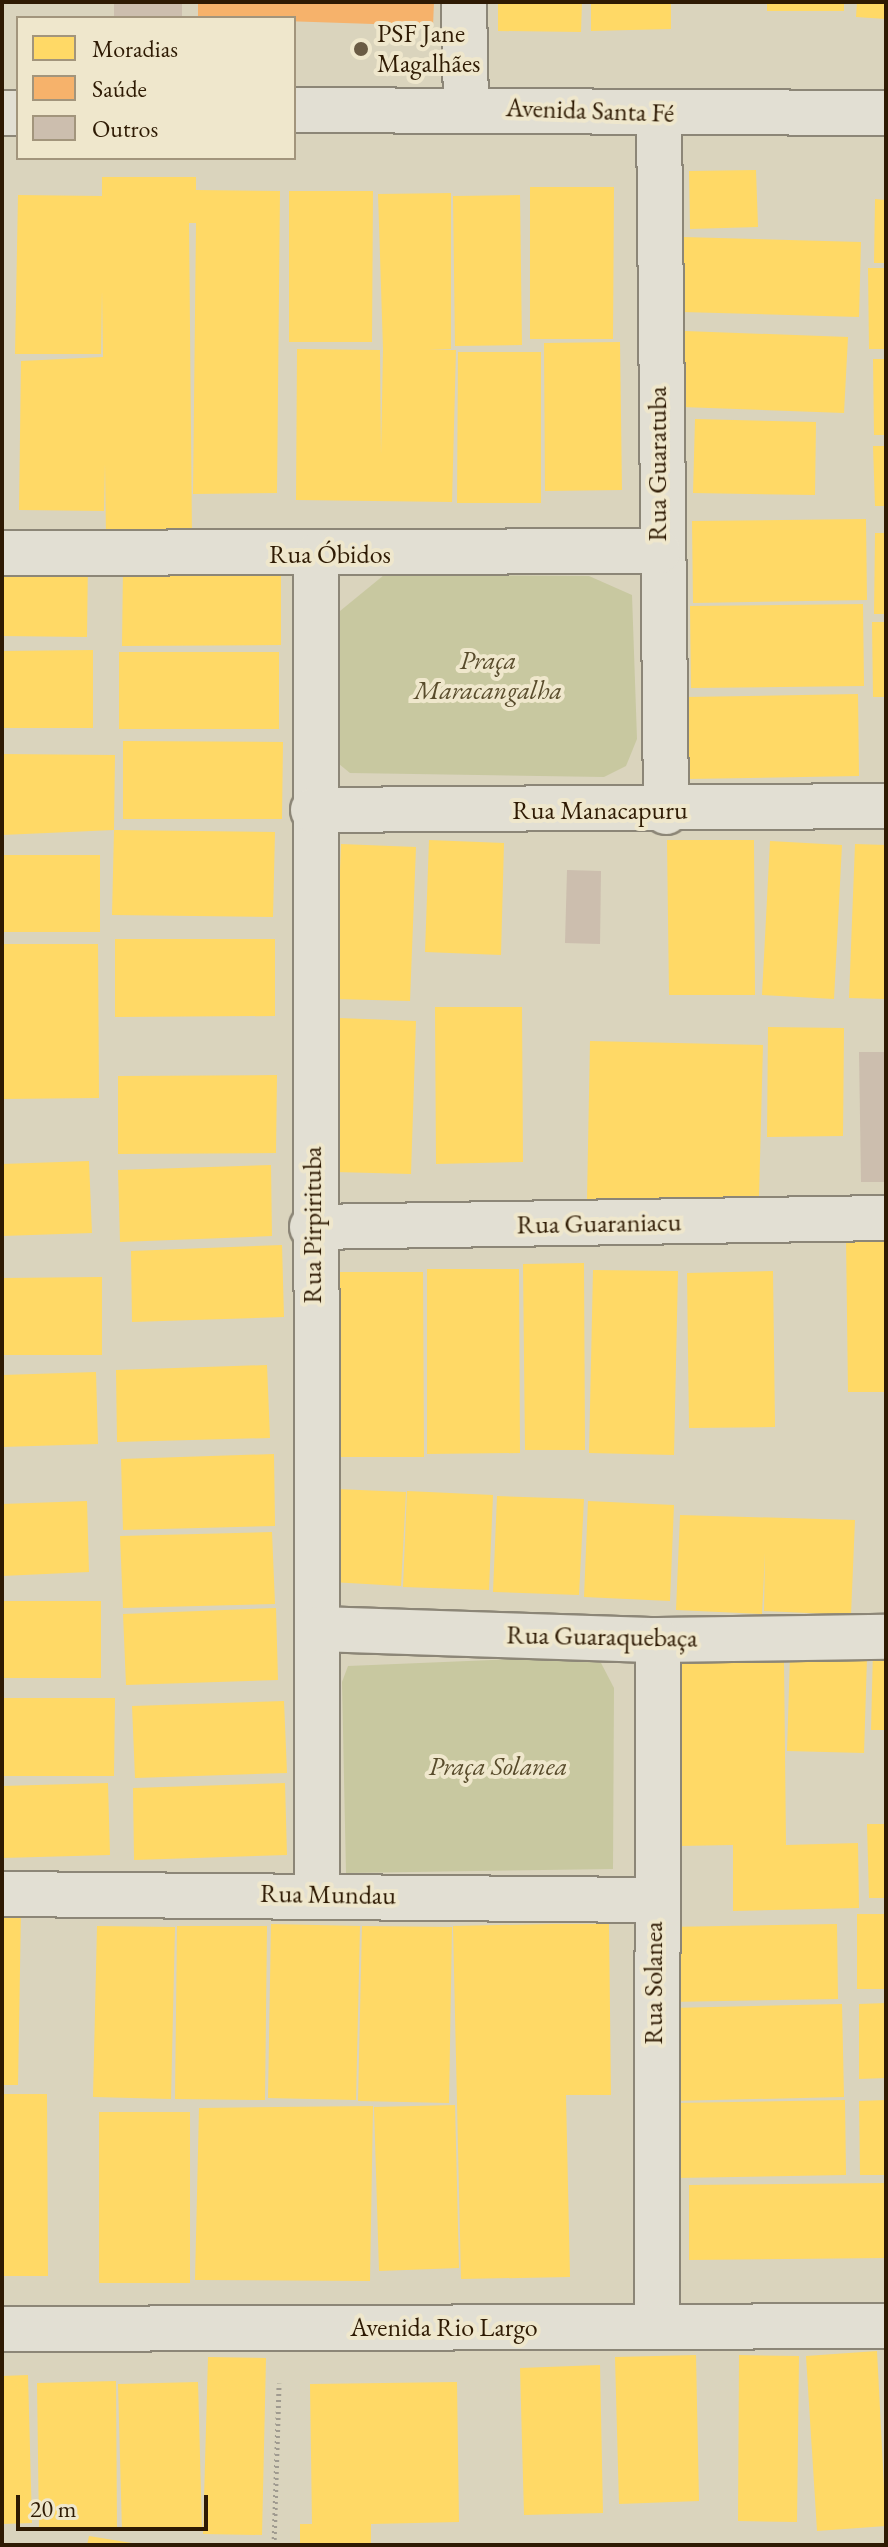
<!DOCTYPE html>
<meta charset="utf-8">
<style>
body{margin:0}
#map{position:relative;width:888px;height:2547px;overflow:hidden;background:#dad4bd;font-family:"EB Garamond",serif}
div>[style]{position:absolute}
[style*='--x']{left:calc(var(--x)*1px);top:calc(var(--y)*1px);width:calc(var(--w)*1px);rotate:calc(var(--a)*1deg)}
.green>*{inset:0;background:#c8c8a0}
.homes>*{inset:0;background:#ffd966}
.health>*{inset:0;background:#f6b26b}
.building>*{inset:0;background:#ccbeae}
.path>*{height:5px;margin-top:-2.5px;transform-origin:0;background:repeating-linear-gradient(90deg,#a09b90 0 2px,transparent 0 6px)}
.roads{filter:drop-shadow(2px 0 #8c8677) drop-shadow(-2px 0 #8c8677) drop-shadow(0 2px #8c8677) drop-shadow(0 -2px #8c8677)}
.minor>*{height:44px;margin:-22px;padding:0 22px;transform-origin:22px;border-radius:22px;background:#e2dfd3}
.secondary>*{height:44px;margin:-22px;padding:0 22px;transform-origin:22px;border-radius:22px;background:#e2dfd3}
.dots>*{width:22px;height:22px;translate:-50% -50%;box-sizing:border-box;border:4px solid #efe7cc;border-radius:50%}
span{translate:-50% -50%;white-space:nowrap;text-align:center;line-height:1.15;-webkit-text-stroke:8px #efe7cc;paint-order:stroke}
.poi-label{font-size:26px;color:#2e1a03}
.left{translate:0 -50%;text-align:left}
.street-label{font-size:26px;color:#2e1a03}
.park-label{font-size:26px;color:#584b2b;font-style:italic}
.frame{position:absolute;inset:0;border:4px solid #2e1a03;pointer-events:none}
.legend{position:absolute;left:16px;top:16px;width:280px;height:144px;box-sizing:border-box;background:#efe7cc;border:2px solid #a2957c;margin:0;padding:10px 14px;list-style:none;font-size:24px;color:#2e1a03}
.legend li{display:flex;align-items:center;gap:16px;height:40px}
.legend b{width:40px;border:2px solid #a2957c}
.scale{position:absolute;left:16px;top:2495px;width:192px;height:36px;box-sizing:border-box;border:4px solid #2e1a03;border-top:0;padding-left:10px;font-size:24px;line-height:28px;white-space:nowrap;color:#2e1a03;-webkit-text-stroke:6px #efe7cc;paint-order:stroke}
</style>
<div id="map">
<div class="green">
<i style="clip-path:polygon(384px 575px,589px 576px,632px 595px,637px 739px,626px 766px,604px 777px,350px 773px,339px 764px,340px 611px)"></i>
<i style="clip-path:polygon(584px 1656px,600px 1661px,614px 1688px,613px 1869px,346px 1873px,342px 1682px,348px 1666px)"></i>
</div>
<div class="homes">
<i style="clip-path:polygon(498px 2px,582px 2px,581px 32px,498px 31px)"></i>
<i style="clip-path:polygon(591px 2px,671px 2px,671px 29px,591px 31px)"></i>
<i style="clip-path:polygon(767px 2px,844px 2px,844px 11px,767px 11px)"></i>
<i style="clip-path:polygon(857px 2px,886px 2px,886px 19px,856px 17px)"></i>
<i style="clip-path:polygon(756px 170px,758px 227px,690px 229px,689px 171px)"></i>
<i style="clip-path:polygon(102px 177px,196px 177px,196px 190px,280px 191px,277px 493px,193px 494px,196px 223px,189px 223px,192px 535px,106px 537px,105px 464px,104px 511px,19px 510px,21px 361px,103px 357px,102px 291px,101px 354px,15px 354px,18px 195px,102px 196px)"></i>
<i style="clip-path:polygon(530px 187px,614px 187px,613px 339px,530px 339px)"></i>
<i style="clip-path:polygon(289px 191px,373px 191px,372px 342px,289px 342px)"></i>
<i style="clip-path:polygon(451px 193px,451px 349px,429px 350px,456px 350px,452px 502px,296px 500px,297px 349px,380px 350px,381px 455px,383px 349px,378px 194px)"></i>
<i style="clip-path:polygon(520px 195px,522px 345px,455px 346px,453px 196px)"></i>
<i style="clip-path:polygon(875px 199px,886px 200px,886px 263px,874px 263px)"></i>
<i style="clip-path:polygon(683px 237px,861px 242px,859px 317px,682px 312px)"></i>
<i style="clip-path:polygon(868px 268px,886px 268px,886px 349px,869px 349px)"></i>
<i style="clip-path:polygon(685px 331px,848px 337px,844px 413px,682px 407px)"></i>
<i style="clip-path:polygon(620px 342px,622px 490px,545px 491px,544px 343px)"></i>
<i style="clip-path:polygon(458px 352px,541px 352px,541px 503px,457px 503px)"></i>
<i style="clip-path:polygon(873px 359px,886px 359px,886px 435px,874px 435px)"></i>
<i style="clip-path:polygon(695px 419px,816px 422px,815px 495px,693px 493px)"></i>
<i style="clip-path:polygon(873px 446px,886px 446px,886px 506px,875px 506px)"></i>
<i style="clip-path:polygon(866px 519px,867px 600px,693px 603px,692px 521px)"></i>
<i style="clip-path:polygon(875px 533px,886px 533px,886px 614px,874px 614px)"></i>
<i style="clip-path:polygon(2px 559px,88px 559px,87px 637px,2px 636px)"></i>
<i style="clip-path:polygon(123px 568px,281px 568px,281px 645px,122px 646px)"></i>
<i style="clip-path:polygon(863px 604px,864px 686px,691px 688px,690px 606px)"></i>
<i style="clip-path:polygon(872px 622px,886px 622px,886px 697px,873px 697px)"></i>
<i style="clip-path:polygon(93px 650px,93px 728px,2px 728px,2px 651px)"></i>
<i style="clip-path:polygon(119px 652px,279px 652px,279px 729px,119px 729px)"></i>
<i style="clip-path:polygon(858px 694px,859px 776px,687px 779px,686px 697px)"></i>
<i style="clip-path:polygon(123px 741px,283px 742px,282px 819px,123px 819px)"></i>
<i style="clip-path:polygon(2px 754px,115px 755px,114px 830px,2px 835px)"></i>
<i style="clip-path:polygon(114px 830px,275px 832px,273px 917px,112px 915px)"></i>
<i style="clip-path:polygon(429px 840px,504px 843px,501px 955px,425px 952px)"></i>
<i style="clip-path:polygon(667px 840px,754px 840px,755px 995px,669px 995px)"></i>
<i style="clip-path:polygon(770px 841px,842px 845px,834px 999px,762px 995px)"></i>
<i style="clip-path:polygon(341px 844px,416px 847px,410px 1001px,335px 999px)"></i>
<i style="clip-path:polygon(855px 844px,886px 845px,886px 999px,849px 998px)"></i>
<i style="clip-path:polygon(2px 855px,100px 855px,100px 932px,2px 932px)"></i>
<i style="clip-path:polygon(115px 939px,275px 939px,275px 1016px,115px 1017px)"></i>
<i style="clip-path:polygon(2px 944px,98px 944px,99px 1098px,2px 1099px)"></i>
<i style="clip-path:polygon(435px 1007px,522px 1007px,523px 1162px,436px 1164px)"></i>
<i style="clip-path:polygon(339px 1018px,416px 1021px,411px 1174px,335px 1172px)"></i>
<i style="clip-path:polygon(768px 1027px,844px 1028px,843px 1136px,767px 1137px)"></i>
<i style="clip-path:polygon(590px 1041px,763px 1045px,759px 1197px,587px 1199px)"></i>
<i style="clip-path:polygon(277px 1075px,276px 1153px,118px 1154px,118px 1076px)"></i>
<i style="clip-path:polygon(89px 1161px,92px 1233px,2px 1236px,2px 1164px)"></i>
<i style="clip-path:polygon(271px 1165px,272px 1236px,120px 1242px,118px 1170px)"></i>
<i style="clip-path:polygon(886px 1236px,886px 1392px,848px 1392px,846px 1237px)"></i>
<i style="clip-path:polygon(282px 1245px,284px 1317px,132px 1322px,131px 1251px)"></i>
<i style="clip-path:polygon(584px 1263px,585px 1450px,525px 1450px,523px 1264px)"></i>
<i style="clip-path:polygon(427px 1269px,519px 1269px,520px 1453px,427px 1454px)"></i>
<i style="clip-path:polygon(593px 1270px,678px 1271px,674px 1455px,589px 1453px)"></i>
<i style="clip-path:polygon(773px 1271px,775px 1427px,689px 1428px,687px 1273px)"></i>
<i style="clip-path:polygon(331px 1272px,423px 1272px,424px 1457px,331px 1457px)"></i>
<i style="clip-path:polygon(102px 1277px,102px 1355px,2px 1355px,2px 1278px)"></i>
<i style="clip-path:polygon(267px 1365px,270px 1438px,117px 1442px,116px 1370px)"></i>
<i style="clip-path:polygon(96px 1372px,98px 1444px,2px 1447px,2px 1375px)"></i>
<i style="clip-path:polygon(274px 1454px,275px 1526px,123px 1530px,121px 1459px)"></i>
<i style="clip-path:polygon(337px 1489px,406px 1492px,401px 1586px,331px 1582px)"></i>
<i style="clip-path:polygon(407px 1491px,493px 1495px,489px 1590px,403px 1587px)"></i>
<i style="clip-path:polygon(497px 1496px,584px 1499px,579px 1595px,493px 1592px)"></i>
<i style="clip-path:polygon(87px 1501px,89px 1572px,2px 1576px,2px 1504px)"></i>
<i style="clip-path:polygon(588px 1501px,674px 1505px,670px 1601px,584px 1597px)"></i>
<i style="clip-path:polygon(680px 1515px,855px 1520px,851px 1615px,764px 1611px,765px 1553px,762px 1614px,676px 1610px)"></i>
<i style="clip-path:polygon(272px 1532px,275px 1604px,123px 1608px,120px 1536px)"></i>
<i style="clip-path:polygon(2px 1601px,101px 1601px,101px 1678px,2px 1678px)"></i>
<i style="clip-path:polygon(276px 1608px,278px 1680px,126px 1685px,123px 1614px)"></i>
<i style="clip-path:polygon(873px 1650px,886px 1650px,886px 1730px,871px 1730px)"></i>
<i style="clip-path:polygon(790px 1655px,867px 1657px,864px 1753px,787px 1751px)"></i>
<i style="clip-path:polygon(784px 1662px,786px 1845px,858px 1843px,859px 1908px,733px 1911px,733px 1845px,680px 1846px,677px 1663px)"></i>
<i style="clip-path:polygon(2px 1698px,115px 1698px,114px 1776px,2px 1776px)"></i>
<i style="clip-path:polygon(284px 1701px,287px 1773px,135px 1778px,132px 1706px)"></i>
<i style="clip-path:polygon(108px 1783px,110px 1855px,2px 1858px,2px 1786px)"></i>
<i style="clip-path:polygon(285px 1783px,287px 1855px,134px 1860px,133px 1788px)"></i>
<i style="clip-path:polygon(867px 1824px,886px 1824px,886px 1898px,869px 1898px)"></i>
<i style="clip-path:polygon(2px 1910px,21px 1911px,18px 2085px,2px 2085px)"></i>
<i style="clip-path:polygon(857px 1914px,886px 1914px,886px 1989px,857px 1989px)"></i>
<i style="clip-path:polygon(271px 1924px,360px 1926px,356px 2100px,268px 2098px)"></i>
<i style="clip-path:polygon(553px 1924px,609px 1924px,611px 2095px,566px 2095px,570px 2277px,461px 2279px,453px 1926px)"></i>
<i style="clip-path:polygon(837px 1924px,838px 1999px,668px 2002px,668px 1927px)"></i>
<i style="clip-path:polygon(97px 1926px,175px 1927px,171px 2099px,93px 2097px)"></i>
<i style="clip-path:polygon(177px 1926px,267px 1926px,265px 2100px,175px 2099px)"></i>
<i style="clip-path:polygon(362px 1926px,452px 1927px,449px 2103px,358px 2101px)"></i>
<i style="clip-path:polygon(886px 2003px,886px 2078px,859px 2079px,859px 2004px)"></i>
<i style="clip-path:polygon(842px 2004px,844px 2097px,673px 2101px,671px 2008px)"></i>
<i style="clip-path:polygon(2px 2094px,47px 2094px,48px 2276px,2px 2276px)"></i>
<i style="clip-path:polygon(845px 2100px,846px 2175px,676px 2178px,676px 2103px)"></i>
<i style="clip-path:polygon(886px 2100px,886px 2175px,860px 2175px,859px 2101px)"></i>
<i style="clip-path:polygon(455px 2105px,459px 2268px,379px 2271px,374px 2107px)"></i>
<i style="clip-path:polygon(373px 2106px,370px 2281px,195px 2280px,199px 2108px)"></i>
<i style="clip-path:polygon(99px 2112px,190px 2112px,190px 2283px,99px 2283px)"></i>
<i style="clip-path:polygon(886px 2183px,886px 2258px,689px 2260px,689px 2185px)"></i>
<i style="clip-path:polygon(877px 2351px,886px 2526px,817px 2531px,806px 2356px)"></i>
<i style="clip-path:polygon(696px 2355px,699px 2501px,619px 2504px,615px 2357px)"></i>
<i style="clip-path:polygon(739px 2355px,799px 2356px,797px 2522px,738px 2521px)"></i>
<i style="clip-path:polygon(208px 2357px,266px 2358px,262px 2535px,203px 2534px)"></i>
<i style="clip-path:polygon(600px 2365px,603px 2513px,524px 2515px,520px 2368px)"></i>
<i style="clip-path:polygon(28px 2375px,32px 2523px,2px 2524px,2px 2376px)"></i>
<i style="clip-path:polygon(116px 2381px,117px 2530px,39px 2530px,37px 2383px)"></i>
<i style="clip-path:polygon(198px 2382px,202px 2529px,122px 2531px,118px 2384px)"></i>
<i style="clip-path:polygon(457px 2382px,459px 2522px,371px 2524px,371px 2545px,300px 2545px,300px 2524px,312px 2524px,310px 2384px)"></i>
<i style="clip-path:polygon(89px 2536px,132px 2543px,132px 2545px,87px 2545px)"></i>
</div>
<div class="health">
<i style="clip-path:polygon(198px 2px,434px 2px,433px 26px,198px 18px)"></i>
</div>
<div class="building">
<i style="clip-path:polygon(114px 2px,182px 2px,182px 18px,114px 18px)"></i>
<i style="clip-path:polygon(567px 870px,601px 871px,600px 944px,565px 943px)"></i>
<i style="clip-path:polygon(859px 1052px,886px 1052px,886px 1182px,861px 1182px)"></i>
</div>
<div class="path">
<i style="--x:274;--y:2545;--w:162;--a:-88.2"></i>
</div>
<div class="roads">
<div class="minor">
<i style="--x:464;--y:2;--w:106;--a:88.9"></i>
<i style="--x:659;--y:115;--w:697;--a:89.42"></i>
<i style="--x:2;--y:553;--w:656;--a:-0.17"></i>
<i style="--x:316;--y:556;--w:1338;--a:89.96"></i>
<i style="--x:313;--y:810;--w:573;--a:-0.4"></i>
<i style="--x:312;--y:1227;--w:574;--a:-0.9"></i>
<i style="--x:318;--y:1629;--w:340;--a:1.9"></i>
<i style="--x:658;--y:1640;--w:228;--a:-0.8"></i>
<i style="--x:2;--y:1894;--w:652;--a:0.53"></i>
<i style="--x:657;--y:2327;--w:687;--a:-89.92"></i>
<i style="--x:2;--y:2329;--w:884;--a:-0.19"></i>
</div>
<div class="secondary">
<i style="--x:294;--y:110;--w:592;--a:0.29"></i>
<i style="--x:2;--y:113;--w:16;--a:0"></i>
</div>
</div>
<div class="dots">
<i style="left:361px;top:49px;background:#6a5b44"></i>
</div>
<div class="poi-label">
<span class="left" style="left:377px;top:49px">PSF Jane<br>Magalhães</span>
</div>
<div class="street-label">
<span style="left:590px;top:111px;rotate:2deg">Avenida Santa Fé</span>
<span style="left:658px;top:464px;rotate:-90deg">Rua Guaratuba</span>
<span style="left:330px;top:555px">Rua Óbidos</span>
<span style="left:600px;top:811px">Rua Manacapuru</span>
<span style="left:599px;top:1224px;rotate:-1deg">Rua Guaraniacu</span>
<span style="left:313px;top:1225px;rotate:-90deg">Rua Pirpirituba</span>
<span style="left:602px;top:1637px;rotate:1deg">Rua Guaraquebaça</span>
<span style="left:328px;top:1895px;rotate:1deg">Rua Mundau</span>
<span style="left:654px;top:1983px;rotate:-90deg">Rua Solanea</span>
<span style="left:444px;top:2328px">Avenida Rio Largo</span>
</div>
<div class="park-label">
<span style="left:488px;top:676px">Praça<br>Maracangalha</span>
<span style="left:498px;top:1767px">Praça Solanea</span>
</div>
<div class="frame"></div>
<ul class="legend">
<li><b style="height:22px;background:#ffd966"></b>Moradias</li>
<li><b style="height:22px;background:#f6b26b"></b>Saúde</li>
<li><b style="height:22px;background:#ccbeae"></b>Outros</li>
</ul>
<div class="scale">20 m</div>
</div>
